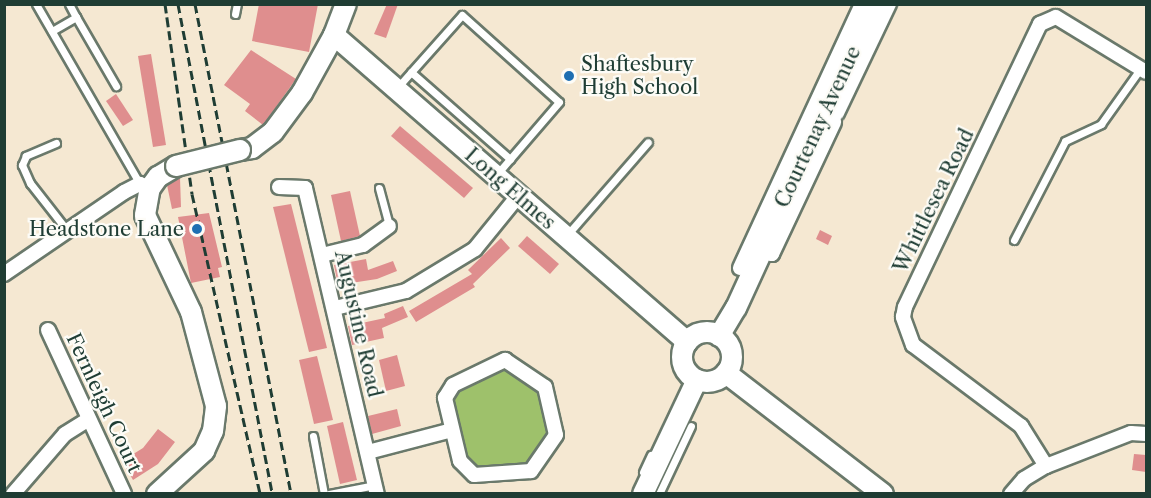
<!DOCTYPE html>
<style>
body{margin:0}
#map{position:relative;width:1151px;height:498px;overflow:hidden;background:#f5e8d2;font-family:"Libre Caslon Text",serif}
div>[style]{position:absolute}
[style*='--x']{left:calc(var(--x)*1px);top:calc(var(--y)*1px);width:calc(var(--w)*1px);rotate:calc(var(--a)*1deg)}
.green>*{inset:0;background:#9ec16b}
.building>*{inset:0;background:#df8e8e}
.roads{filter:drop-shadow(2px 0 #6a796b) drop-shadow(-2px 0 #6a796b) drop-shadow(0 2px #6a796b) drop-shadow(0 -2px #6a796b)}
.lane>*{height:7px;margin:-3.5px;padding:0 3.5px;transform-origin:3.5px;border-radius:3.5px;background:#fff}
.street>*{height:14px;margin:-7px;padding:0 7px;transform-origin:7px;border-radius:7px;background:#fff}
.secondary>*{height:20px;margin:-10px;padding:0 10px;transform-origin:10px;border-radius:10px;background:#fff}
.secondary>.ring{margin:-10px;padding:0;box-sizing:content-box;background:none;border:20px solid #fff;border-radius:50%}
.rail>*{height:3px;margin-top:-1.5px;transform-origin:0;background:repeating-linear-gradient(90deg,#1f3d34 0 9px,transparent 0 13.5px)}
.bridges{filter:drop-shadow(2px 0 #6a796b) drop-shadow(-2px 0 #6a796b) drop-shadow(0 2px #6a796b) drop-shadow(0 -2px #6a796b)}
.secondary-bridge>*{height:20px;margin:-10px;padding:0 10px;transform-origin:10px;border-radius:10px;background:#fff}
.dots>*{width:16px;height:16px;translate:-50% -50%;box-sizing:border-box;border:3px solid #fdfcf7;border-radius:50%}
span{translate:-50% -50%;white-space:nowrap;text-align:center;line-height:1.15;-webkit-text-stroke:4.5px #fdfcf7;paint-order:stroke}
.poi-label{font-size:20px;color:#1f3d34}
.left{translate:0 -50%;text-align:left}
.right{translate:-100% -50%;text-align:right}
.street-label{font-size:20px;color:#1f3d34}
.frame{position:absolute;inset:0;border:6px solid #1f3d34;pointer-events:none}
</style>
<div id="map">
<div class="green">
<i style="clip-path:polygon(503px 365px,540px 387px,552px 429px,528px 469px,466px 466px,450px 394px)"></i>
</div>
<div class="building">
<i style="clip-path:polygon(259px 4px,318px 4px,309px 52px,252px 41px)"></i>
<i style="clip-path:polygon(387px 4px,398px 4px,386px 38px,374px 34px)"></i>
<i style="clip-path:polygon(251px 50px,296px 79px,263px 125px,245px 111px,250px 104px,224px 85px)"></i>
<i style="clip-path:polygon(151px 54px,166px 145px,153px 147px,138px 56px)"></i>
<i style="clip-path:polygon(116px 94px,133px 120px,123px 126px,106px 101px)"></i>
<i style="clip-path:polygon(400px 126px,473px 188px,464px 198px,391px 136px)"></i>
<i style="clip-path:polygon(180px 178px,181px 207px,172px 209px,167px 185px)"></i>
<i style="clip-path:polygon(350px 191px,360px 236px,341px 241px,331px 195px)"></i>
<i style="clip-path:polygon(291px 204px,327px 348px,309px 352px,273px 207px)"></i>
<i style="clip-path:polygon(209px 213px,222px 267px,218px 268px,220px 277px,191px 283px,178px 217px)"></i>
<i style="clip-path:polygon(820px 230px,832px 236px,828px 245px,816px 239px)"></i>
<i style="clip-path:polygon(527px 236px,559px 264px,550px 274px,518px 246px)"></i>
<i style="clip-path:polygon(501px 238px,510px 248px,473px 284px,475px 287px,416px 322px,409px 311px,472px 274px,468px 270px)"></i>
<i style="clip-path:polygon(366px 259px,368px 270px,393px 261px,397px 271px,377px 279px,338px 285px,334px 265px)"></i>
<i style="clip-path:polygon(403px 306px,408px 317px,382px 328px,384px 338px,352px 345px,348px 326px,385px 318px,384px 314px)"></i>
<i style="clip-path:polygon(397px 355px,405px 386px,386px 391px,379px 360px)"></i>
<i style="clip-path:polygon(317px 356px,333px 420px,314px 424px,299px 360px)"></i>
<i style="clip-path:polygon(397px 409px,401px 426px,372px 434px,368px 416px)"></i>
<i style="clip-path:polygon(343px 422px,357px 480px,340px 484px,327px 426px)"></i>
<i style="clip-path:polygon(158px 429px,175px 442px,158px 464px,133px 480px,122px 461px,143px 448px)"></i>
<i style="clip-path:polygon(1134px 454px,1146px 455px,1146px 472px,1132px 470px)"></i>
</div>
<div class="roads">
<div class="lane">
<i style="--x:36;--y:4;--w:208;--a:60"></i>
<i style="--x:69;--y:4;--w:15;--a:62"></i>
<i style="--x:235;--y:14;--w:10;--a:-79"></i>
<i style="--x:52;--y:31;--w:28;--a:-30"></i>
<i style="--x:76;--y:17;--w:80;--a:59.9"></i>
<i style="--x:411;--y:72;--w:132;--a:41.3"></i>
<i style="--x:396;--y:89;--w:99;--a:-48.3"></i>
<i style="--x:462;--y:15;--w:130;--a:41.9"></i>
<i style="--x:559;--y:102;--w:95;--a:130.7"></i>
<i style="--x:56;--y:143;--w:33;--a:157"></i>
<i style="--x:26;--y:156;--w:10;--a:114"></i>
<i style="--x:22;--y:165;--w:20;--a:66"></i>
<i style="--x:30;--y:183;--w:58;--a:52"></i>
<i style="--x:379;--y:188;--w:39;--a:75"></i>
<i style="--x:567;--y:235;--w:123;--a:-48.9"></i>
<i style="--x:1014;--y:240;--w:111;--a:-62.7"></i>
<i style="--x:1065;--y:141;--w:40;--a:-25"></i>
<i style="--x:1101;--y:124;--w:69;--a:-54.5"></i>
<i style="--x:313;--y:436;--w:59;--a:79.3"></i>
<i style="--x:643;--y:472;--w:19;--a:-65"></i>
<i style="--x:329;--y:494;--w:47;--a:-11.1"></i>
<i style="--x:659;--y:494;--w:75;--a:-64.8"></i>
</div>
<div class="street">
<i style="--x:837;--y:113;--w:121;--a:-64.5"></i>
<i style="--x:279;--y:187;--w:26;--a:2"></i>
<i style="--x:305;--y:188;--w:314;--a:76.8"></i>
<i style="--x:756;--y:248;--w:17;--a:21"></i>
<i style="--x:772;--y:254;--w:146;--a:-64.8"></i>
<i style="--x:322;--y:255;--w:42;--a:-13.7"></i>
<i style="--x:363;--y:245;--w:32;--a:-36"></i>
<i style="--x:740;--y:268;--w:291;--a:-65.2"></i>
<i style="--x:4;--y:274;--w:145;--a:-34.3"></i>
<i style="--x:124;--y:192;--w:18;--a:-27"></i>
<i style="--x:140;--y:184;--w:11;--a:22"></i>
<i style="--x:335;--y:308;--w:73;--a:-13.5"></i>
<i style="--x:406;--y:291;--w:81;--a:-31.3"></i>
<i style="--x:475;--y:249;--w:68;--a:-50.9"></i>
<i style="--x:48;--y:330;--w:181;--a:65.1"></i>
<i style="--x:505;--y:360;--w:48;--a:34"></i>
<i style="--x:545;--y:387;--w:49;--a:77.1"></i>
<i style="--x:556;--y:435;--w:44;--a:124.8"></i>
<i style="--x:531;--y:471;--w:57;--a:176"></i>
<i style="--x:474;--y:475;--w:20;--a:-135"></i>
<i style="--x:460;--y:461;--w:65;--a:-103.4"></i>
<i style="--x:445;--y:398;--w:15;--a:-58"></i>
<i style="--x:453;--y:385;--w:58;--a:-25.7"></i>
<i style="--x:368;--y:452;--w:87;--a:-14.7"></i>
<i style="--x:1046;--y:466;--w:47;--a:-122"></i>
<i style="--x:1021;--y:426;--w:135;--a:-143.1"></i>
<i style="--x:913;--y:345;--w:30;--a:-110"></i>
<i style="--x:903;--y:317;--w:10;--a:-79"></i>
<i style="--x:905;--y:307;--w:314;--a:-64.5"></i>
<i style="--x:1040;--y:24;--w:17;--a:-24"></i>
<i style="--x:1056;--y:17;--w:105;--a:31.4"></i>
<i style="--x:13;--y:494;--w:79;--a:-49.1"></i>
<i style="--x:65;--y:434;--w:28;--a:-32"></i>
<i style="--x:1011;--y:494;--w:20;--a:-49"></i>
<i style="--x:1024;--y:479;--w:26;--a:-31"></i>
<i style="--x:1046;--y:466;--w:91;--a:-21.2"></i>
<i style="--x:1131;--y:433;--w:15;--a:4"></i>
</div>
<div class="secondary">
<i style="--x:334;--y:35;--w:468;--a:41"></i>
<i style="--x:240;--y:150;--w:12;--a:-9"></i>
<i style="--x:252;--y:148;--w:26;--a:-37"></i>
<i style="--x:273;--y:132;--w:49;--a:-53.4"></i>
<i style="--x:302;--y:93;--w:66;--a:-61.1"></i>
<i style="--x:334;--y:35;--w:33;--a:-69"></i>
<i class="ring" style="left:682px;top:332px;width:30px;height:30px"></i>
<i style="--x:719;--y:336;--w:33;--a:-59"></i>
<i style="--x:736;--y:308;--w:334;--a:-65.4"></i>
<i style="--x:726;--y:373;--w:198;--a:37.6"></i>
<i style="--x:157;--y:494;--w:64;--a:-42.5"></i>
<i style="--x:204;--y:451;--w:22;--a:-66"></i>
<i style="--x:213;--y:431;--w:25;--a:-83"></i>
<i style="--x:216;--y:406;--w:97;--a:-104.9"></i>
<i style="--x:191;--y:312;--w:107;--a:-115.4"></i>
<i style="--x:145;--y:215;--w:27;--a:-80"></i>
<i style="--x:150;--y:188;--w:14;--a:-54"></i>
<i style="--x:158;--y:177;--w:21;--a:-31"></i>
<i style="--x:643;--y:494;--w:126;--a:-64.7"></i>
</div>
</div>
<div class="rail">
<i style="--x:165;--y:4;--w:192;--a:81.9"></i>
<i style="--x:192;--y:194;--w:308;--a:77.2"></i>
<i style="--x:178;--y:4;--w:499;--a:79.1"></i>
<i style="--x:195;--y:4;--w:499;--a:78.9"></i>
</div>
<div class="bridges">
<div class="secondary-bridge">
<i style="--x:176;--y:166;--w:66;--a:-14"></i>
</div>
</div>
<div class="dots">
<i style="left:569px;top:76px;background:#1f6fb2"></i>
<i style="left:197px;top:229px;background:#1f6fb2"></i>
</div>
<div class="poi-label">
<span class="left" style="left:581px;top:76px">Shaftesbury<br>High School</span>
<span class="right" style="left:184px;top:229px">Headstone Lane</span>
</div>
<div class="street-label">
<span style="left:818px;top:127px;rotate:-65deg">Courtenay Avenue</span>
<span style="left:510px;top:189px;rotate:41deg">Long Elmes</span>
<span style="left:934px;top:201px;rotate:-64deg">Whittlesea Road</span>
<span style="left:358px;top:324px;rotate:77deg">Augustine Road</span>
<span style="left:104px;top:403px;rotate:65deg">Fernleigh Court</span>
</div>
<div class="frame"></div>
</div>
